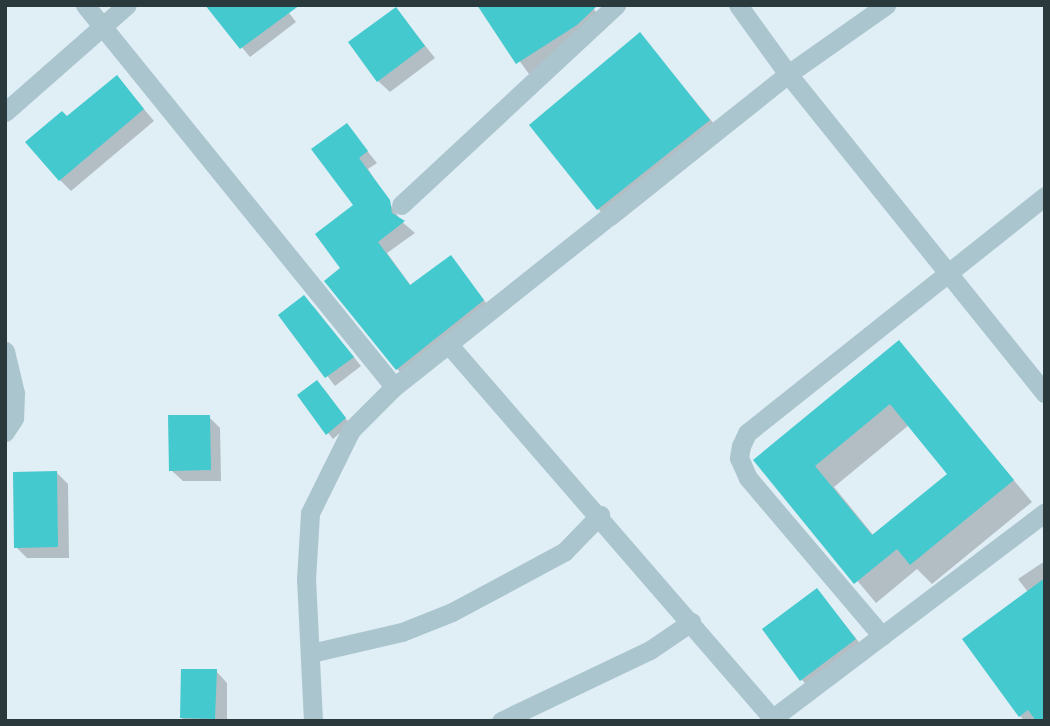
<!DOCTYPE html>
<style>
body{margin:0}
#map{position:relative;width:1050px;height:726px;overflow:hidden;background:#e0eef5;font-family:Mulish,sans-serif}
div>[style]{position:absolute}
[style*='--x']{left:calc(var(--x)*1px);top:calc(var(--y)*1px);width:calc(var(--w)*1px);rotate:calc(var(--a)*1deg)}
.shadow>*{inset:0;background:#0003}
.building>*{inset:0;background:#44c9ce}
.minor>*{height:19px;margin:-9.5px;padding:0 9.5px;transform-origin:9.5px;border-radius:9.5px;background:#aac5ce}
span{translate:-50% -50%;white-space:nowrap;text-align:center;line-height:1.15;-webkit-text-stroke:5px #edf7fc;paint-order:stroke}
.frame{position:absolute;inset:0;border:7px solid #2a3a3c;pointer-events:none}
</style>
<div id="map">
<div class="shadow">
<i style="clip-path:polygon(591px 5px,603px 22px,529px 74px,481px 8px)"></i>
<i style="clip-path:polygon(286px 9px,296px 22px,250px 57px,211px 10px)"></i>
<i style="clip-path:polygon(396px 9px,435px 58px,390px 92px,378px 81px)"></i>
<i style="clip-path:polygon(640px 35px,725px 137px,615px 225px,598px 209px)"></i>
<i style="clip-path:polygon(117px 77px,154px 121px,71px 191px,60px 180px,67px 118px)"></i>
<i style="clip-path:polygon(346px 125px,377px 163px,368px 169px,401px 221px,415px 233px,387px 253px,411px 286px,451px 257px,493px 312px,408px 379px,397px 369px,343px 269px,355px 206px)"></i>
<i style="clip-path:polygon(313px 306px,361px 366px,335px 386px,281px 315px)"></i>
<i style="clip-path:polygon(evenodd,899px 343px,1032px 502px,932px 584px,917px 569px,876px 603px,756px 460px,899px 343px,909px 425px,949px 474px,874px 536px,834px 487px,909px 425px)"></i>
<i style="clip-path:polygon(323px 388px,350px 424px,333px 439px,299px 396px)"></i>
<i style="clip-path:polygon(209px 417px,220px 428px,221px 481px,183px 481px,171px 470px)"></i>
<i style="clip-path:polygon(56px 472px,68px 484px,69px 558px,27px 558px,16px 547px)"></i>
<i style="clip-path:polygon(1045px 561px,1045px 721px,1024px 721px,964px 640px,1028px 592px,1018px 579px)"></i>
<i style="clip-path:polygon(817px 590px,866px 651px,813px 691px,801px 679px)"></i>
<i style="clip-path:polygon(216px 671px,227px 683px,227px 721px,185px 721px,182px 718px)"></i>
</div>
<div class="building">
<i style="clip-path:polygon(205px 5px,300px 5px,240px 49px)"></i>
<i style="clip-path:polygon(477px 5px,598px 5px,577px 25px,516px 64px)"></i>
<i style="clip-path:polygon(396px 7px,425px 46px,377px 82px,348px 42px)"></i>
<i style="clip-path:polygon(640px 32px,710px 120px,597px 210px,529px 125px)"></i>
<i style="clip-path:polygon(117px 75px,144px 109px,59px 181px,25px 142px,62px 111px,67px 116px)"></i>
<i style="clip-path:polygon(347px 123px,368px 151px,359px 158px,390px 200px,392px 213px,405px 221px,378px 242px,410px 285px,451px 255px,484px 300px,396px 370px,324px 281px,340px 268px,315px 234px,353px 205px,311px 149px)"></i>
<i style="clip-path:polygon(304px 295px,354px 357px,325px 378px,278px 315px)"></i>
<i style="clip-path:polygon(evenodd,899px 340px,1014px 480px,910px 565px,897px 549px,854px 584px,753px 460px,899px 340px,890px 404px,947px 474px,872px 535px,815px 466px,890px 404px)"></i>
<i style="clip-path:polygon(317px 380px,346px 418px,326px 435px,297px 395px)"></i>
<i style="clip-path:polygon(168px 415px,210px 415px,211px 470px,169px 471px)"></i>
<i style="clip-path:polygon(57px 471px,58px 547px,14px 548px,13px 472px)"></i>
<i style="clip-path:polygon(1045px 578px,1045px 721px,1036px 721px,1028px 710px,1019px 717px,962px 639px)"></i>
<i style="clip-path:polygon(817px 588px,856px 639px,800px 681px,762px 629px)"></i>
<i style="clip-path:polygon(181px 669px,217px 669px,215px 719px,180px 718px)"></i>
</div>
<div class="minor">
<i style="--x:85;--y:5;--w:491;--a:51"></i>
<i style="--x:738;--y:5;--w:85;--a:54.1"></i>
<i style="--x:788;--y:74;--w:410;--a:51.2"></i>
<i style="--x:5;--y:112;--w:162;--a:-41.3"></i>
<i style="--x:401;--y:205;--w:294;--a:-42.9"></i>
<i style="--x:449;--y:345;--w:493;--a:49.1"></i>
<i style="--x:5;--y:351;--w:43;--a:76.6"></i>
<i style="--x:15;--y:393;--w:25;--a:92"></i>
<i style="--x:14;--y:418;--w:17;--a:123"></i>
<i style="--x:882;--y:636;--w:207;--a:-130.3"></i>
<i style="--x:748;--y:478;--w:22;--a:-114"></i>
<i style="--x:739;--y:458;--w:12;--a:-81"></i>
<i style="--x:741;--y:446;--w:14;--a:-65"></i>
<i style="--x:747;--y:433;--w:381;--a:-38.5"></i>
<i style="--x:311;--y:653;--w:93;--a:-13"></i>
<i style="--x:402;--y:632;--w:54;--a:-21.8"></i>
<i style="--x:452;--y:612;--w:127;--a:-28.2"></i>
<i style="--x:564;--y:552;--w:52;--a:-45.8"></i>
<i style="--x:313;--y:721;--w:142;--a:-92.8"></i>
<i style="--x:306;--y:579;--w:66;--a:-86.5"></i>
<i style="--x:310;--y:513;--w:93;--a:-63.7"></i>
<i style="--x:351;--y:430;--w:61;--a:-45"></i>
<i style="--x:394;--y:387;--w:503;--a:-38.46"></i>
<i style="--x:788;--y:74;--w:120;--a:-35.1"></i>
<i style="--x:501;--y:721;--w:165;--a:-25.5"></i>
<i style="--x:650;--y:650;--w:50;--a:-34.3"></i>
<i style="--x:769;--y:721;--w:346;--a:-37.1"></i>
</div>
<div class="frame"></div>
</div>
